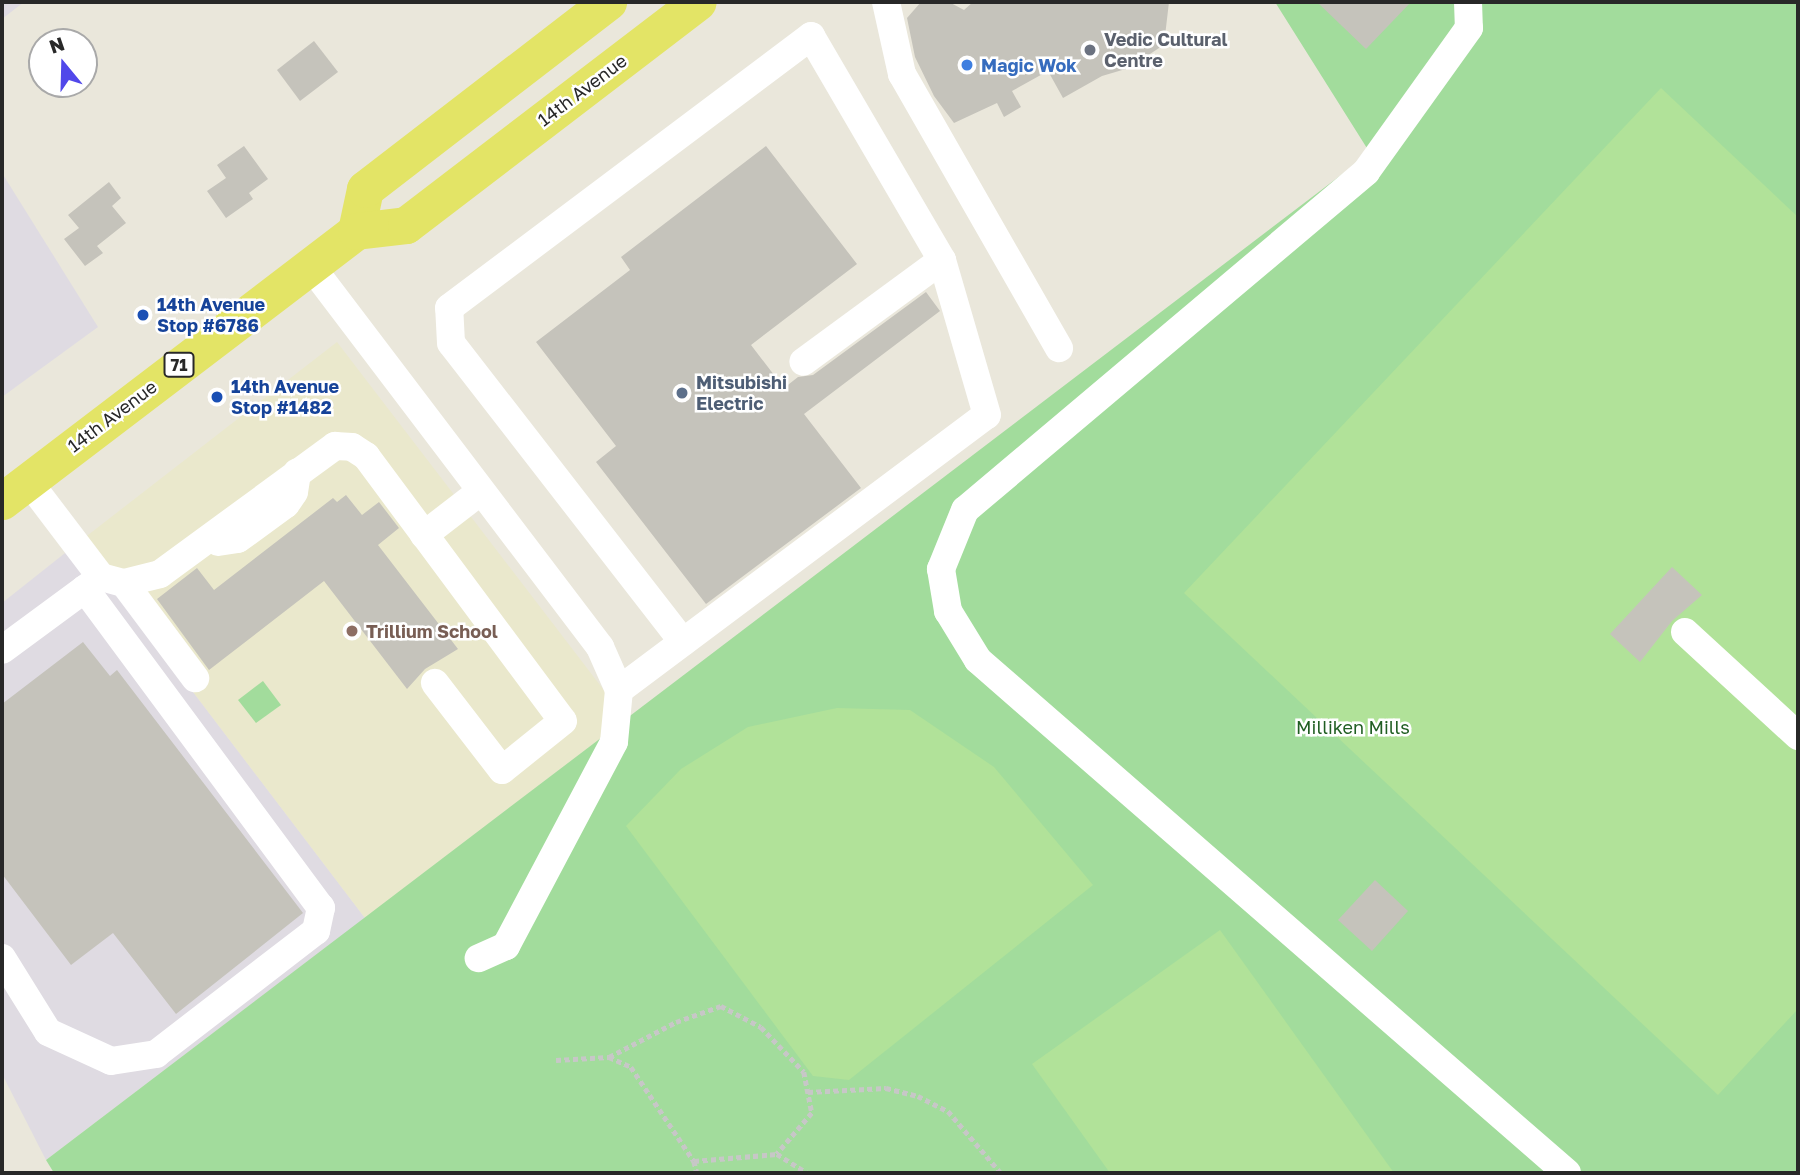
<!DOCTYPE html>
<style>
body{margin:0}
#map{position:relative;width:1800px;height:1175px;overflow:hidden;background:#eae7db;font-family:"Golos Text",sans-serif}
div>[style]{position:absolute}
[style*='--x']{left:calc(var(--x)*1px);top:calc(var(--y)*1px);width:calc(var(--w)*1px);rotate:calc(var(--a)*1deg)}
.industrial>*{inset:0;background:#dfdbe2}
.education>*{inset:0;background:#eae8cc}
.green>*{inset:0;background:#a2dc9c}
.pitch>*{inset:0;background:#b1e299}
.building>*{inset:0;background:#c5c3bb}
.path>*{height:4.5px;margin-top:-2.25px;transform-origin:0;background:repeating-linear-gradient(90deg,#c7c7c7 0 5px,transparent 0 8.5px)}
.minor>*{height:28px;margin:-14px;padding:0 14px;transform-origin:14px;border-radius:14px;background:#fff}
.major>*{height:37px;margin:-18.5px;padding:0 18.5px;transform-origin:18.5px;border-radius:18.5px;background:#e3e466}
.dots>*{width:19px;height:19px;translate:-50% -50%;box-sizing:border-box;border:4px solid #fff;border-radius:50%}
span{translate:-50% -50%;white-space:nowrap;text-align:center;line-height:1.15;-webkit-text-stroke:5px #fff;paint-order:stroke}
.shield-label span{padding:2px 5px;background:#fff;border:2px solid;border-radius:5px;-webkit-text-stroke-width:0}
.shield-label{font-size:16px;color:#282828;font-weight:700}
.worship-label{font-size:18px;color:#5b616d;font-weight:700}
.left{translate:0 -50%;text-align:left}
.shop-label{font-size:18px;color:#366cbe;font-weight:700}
.street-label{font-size:18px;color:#282828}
.transit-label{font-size:18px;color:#164399;font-weight:700}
.service-label{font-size:18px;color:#4e5e75;font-weight:700}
.education-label{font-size:18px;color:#785e54;font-weight:700}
.park-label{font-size:18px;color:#205e22}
.frame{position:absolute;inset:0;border:4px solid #282828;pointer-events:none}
.north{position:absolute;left:28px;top:28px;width:70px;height:70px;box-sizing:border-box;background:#fff;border:2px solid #a9a9a9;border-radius:50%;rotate:341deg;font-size:19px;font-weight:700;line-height:28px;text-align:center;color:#282828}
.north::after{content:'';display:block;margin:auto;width:24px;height:32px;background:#5148ea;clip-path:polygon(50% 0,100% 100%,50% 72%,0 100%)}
</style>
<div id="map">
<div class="industrial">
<i style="clip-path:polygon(2px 2px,24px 2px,2px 19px)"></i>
<i style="clip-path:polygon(2px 173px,98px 327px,2px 397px)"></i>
<i style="clip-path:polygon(79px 542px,365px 918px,46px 1160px,2px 1074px,2px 603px)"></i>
</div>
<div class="education">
<i style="clip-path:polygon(337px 342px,626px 719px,365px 918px,79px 542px)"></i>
</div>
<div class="green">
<i style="clip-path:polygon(1275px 2px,1798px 2px,1798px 1173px,54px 1173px,46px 1160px,1370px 153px)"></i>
<i style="clip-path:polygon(263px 681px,281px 705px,256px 723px,238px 700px)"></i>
</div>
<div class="pitch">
<i style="clip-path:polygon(1661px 88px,1798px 217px,1798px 1009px,1718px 1095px,1184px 593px)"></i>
<i style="clip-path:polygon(837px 708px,910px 710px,994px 767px,1093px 885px,849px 1080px,813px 1076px,626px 826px,681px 769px,748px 727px)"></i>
<i style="clip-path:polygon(1220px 930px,1394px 1173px,1110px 1173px,1032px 1064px)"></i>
</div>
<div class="building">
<i style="clip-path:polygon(921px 2px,949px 2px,964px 10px,973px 2px,1169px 2px,1165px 36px,1168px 42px,1129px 68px,1102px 76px,1063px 98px,1048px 71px,1012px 91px,1021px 107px,1004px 117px,997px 103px,954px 123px,934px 96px,915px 57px,907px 18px)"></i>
<i style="clip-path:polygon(1317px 2px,1411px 2px,1366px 49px)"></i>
<i style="clip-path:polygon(314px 41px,338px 72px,300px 101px,277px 70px)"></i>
<i style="clip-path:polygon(244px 146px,268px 179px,249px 193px,253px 199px,226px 218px,207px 191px,226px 178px,217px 165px)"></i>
<i style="clip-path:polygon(766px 146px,857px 264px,751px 345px,784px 388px,798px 377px,813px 375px,926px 292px,940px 311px,804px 414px,861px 488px,706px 604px,596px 462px,616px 446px,536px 342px,630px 270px,621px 257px)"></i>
<i style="clip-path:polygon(109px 182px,121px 198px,112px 206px,126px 223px,97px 246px,103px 253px,85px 266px,64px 239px,79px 228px,68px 215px)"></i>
<i style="clip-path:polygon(346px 495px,362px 515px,379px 502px,399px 528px,378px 545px,458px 649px,425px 669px,407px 689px,324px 581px,209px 670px,157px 599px,197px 568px,214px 590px,333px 498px,337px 502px)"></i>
<i style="clip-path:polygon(1672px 567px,1702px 595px,1672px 621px,1640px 662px,1610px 634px)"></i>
<i style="clip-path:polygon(83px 642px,110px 676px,117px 670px,303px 913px,176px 1014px,113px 933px,71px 965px,2px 874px,2px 704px)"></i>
<i style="clip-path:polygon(1375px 880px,1408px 911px,1372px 951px,1338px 920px)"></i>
</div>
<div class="path">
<i style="--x:609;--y:1057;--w:76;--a:-27.6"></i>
<i style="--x:676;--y:1022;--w:48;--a:-19.6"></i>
<i style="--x:721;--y:1006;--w:45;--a:27.7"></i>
<i style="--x:761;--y:1027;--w:62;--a:46.3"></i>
<i style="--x:804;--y:1072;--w:42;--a:79"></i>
<i style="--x:812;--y:1113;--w:54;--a:130.5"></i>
<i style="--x:556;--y:1060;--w:53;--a:-3.2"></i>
<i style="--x:609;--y:1057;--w:24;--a:24"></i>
<i style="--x:631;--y:1067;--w:113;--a:56.2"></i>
<i style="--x:694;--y:1161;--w:83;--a:-4.8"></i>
<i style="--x:777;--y:1154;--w:36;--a:32"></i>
<i style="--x:808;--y:1092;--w:78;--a:-2.9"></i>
<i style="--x:886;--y:1088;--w:33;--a:14"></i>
<i style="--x:918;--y:1096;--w:34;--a:27"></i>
<i style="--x:948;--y:1111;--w:82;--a:49.5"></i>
<i style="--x:694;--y:1161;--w:12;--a:76"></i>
</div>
<div class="minor">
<i style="--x:886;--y:2;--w:74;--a:77.5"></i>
<i style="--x:902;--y:74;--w:316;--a:60.2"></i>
<i style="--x:1468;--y:2;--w:26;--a:88"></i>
<i style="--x:1469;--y:28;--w:177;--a:125.6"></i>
<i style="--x:1366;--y:172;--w:524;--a:139.87"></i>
<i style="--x:965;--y:510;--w:64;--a:112.1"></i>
<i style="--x:941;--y:569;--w:43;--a:80.5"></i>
<i style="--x:948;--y:611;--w:57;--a:58.5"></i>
<i style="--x:978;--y:660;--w:781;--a:41.05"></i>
<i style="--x:310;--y:265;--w:480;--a:52.8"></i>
<i style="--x:600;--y:647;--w:47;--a:66.2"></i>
<i style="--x:619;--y:690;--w:52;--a:95.5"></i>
<i style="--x:614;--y:742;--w:231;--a:117.9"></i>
<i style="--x:506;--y:946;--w:30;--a:156"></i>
<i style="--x:424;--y:535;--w:72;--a:-37.7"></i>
<i style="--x:218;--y:542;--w:20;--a:-9"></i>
<i style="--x:238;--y:539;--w:59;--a:-36.1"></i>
<i style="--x:286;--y:504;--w:14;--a:-56"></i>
<i style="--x:294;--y:492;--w:20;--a:-81"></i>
<i style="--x:101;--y:577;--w:24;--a:15"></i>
<i style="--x:124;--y:583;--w:37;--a:-14"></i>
<i style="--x:160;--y:574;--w:217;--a:-36.2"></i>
<i style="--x:335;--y:446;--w:17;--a:3"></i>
<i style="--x:352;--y:447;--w:17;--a:33"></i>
<i style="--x:366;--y:456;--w:330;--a:53.4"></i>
<i style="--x:563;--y:721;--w:78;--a:141.2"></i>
<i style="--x:502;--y:770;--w:110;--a:-127.6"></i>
<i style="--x:124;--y:583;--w:119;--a:53.2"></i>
<i style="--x:1685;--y:632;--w:154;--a:42.6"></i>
<i style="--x:683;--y:642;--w:378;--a:-127.8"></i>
<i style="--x:451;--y:343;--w:35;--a:-93"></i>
<i style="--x:449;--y:308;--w:453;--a:-36.9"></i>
<i style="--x:811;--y:36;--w:259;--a:59.7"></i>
<i style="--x:942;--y:260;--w:172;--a:143.7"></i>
<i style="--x:2;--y:650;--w:123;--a:-36.4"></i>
<i style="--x:101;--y:577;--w:121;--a:-127.2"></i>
<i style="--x:619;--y:690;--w:459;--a:-36.8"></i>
<i style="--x:987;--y:415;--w:161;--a:-106.2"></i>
<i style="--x:2;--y:958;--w:87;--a:58.1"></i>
<i style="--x:48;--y:1032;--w:69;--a:24.7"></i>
<i style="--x:111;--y:1061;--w:46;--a:-8.8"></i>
<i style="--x:156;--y:1054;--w:202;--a:-37.6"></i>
<i style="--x:316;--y:931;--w:24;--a:-78"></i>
<i style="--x:321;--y:908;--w:397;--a:-126.5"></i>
</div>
<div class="major">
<i style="--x:356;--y:231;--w:43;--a:-77.9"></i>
<i style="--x:365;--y:189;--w:307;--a:-37.6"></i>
<i style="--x:2;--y:501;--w:445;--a:-37.3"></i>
<i style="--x:356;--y:231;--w:50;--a:-6.8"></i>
<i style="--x:406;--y:225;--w:367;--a:-37.4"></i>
</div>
<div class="dots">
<i style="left:1090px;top:50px;background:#6b7280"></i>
<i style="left:967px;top:65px;background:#3f7fe0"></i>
<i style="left:143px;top:315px;background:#1a4fb4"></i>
<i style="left:682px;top:393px;background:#5c6f8a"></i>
<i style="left:217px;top:397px;background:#1a4fb4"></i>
<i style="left:352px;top:631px;background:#8d6e63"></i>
</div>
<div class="shield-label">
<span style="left:179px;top:365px">71</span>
</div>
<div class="worship-label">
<span class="left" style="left:1104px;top:50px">Vedic Cultural<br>Centre</span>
</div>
<div class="shop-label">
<span class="left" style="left:981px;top:65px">Magic Wok</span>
</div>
<div class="street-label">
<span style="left:582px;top:90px;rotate:-37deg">14th Avenue</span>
<span style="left:112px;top:416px;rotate:-37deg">14th Avenue</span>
</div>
<div class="transit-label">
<span class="left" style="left:157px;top:315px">14th Avenue<br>Stop #6786</span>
<span class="left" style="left:231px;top:397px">14th Avenue<br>Stop #1482</span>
</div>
<div class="service-label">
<span class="left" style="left:696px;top:393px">Mitsubishi<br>Electric</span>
</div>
<div class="education-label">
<span class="left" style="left:366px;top:631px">Trillium School</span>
</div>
<div class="park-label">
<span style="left:1353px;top:727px">Milliken Mills</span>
</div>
<div class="frame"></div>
<div class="north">N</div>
</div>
